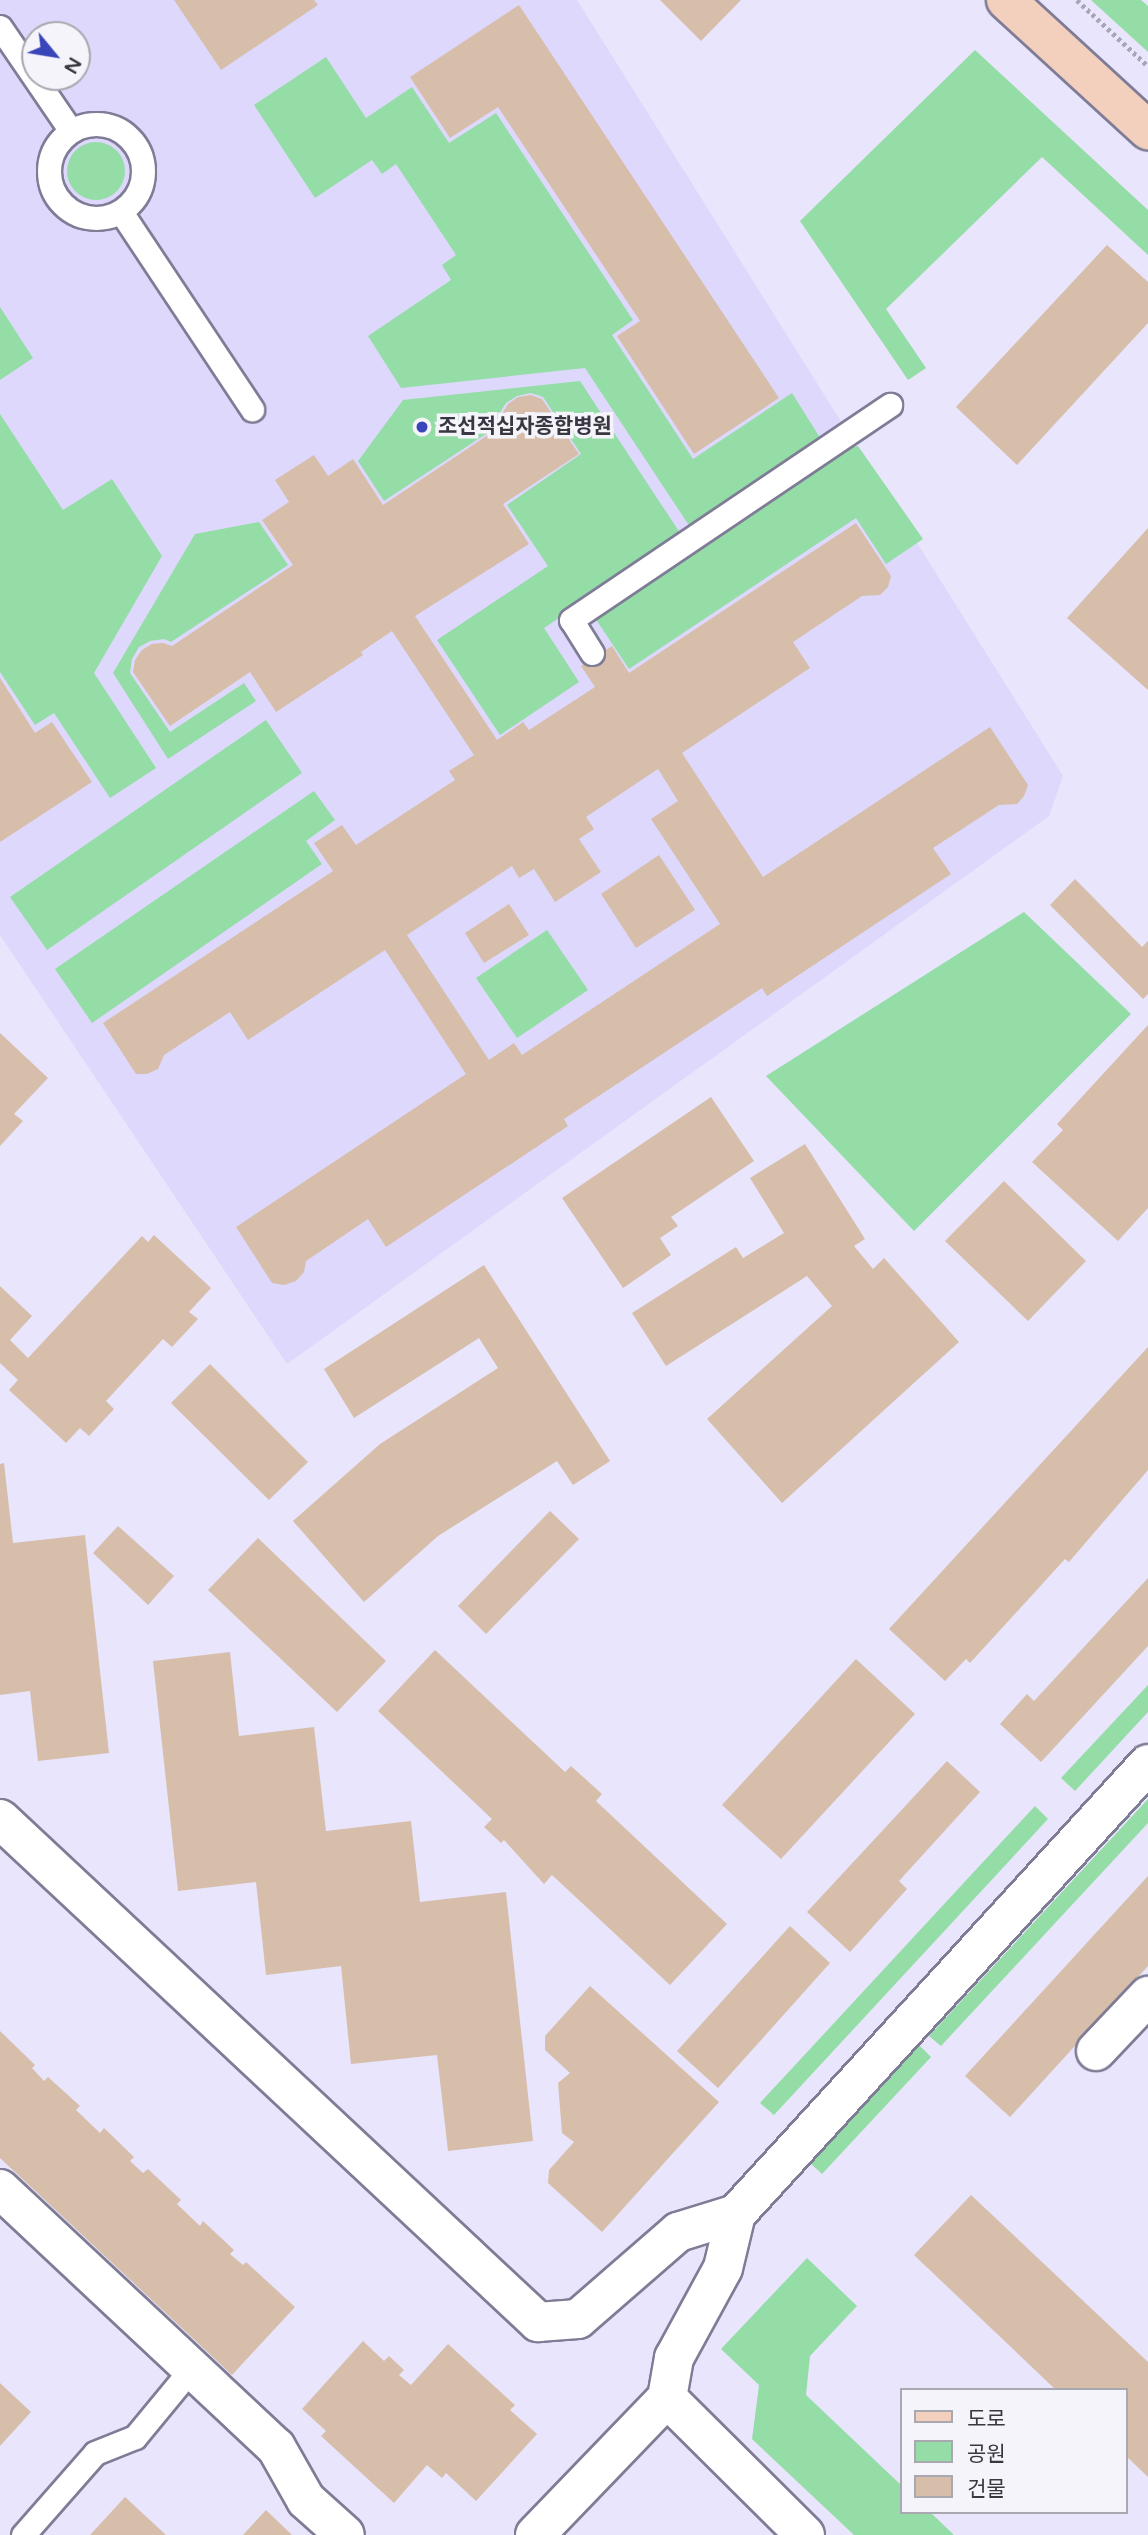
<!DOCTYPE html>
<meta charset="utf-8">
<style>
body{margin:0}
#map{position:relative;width:1148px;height:2535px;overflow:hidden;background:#e8e5fc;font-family:"Varela Round","Noto Sans KR",sans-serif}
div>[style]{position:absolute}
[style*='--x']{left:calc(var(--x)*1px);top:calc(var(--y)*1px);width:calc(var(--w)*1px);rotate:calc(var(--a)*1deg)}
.built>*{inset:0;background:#ddd8fc}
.green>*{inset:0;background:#94dda6}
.round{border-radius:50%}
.building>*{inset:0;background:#d7beaa}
.path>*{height:4.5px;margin-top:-2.25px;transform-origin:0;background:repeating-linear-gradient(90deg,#a7a5b7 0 3.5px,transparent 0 7px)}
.roads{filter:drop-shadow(2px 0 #7f7c96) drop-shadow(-2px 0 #7f7c96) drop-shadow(0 2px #7f7c96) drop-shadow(0 -2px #7f7c96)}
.lane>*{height:23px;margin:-11.5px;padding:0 11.5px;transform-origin:11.5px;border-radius:11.5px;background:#fff}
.lane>.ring{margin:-11.5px;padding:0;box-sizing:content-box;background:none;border:23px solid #fff;border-radius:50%}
.street>*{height:38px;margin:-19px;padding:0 19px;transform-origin:19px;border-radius:19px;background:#fff}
.secondary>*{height:38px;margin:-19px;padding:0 19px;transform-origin:19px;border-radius:19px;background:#f3d0bd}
.dots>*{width:19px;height:19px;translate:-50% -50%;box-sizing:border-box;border:4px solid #f5f4fa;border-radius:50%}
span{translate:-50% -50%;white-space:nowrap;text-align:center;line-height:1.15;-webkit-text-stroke:7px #f5f4fa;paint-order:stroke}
.poi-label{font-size:21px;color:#383742;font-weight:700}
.left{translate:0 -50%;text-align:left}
.legend{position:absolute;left:900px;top:2388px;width:228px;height:126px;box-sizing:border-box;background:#f5f4fa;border:2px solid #a9a8b0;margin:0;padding:9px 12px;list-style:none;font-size:21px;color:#383742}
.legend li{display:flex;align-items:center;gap:14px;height:35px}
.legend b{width:35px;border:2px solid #a9a8b0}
.north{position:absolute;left:21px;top:21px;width:70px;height:70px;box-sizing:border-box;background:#f5f4fa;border:2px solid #a9a8b0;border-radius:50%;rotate:120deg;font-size:19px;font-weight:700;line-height:28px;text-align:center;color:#383742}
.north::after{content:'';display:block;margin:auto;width:24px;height:32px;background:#3946b9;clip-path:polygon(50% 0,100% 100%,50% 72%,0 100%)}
</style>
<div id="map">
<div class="built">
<i style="clip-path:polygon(evenodd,0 0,577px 0,1063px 776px,1049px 816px,287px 1364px,0 935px,0 0,35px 35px,77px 35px,77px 77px,35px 77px,35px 35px)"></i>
</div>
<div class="green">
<i style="clip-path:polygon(1091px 0,1141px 0,1148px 6px,1148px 52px)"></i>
<i style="clip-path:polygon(975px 50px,1148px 210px,1148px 255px,1042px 157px,886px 309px,926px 368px,908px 380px,800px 221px)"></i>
<i style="clip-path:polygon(326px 57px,366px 118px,412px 87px,449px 143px,496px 113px,633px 320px,612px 335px,693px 459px,792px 393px,824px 444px,692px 530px,585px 368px,401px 388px,368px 336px,451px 280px,442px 265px,456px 255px,396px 164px,382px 174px,372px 160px,315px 198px,254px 105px)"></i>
<i class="round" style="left:67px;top:142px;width:58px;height:58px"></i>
<i style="clip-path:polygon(0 307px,33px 358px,0 380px)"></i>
<i style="clip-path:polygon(580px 381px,682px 536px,544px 628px,579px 682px,500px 735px,437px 640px,548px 566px,507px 505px,581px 454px,543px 397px,531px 393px,517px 396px,506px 403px,499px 414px,498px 426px,384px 501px,358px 461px,403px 400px)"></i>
<i style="clip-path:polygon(0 414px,63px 510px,112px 479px,162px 556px,94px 673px,156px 768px,110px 798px,54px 713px,35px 725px,0 672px)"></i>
<i style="clip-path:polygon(858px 446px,923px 539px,886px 564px,856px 518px,629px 669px,595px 618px,849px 448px)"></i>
<i style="clip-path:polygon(259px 522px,288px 565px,171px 642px,164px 639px,150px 641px,139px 647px,132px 659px,130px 673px,170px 732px,244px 683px,256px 701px,168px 759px,113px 673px,195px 534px)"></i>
<i style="clip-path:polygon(266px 720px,302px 773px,47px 950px,10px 897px)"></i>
<i style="clip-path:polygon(314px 791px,335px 820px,306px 841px,322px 864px,92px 1023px,55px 969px)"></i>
<i style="clip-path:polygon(1024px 912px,1131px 1014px,914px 1231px,766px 1076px)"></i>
<i style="clip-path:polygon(547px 930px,588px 990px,517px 1038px,476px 978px)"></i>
<i style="clip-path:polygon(1148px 1685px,1148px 1712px,1075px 1791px,1061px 1778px)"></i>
<i style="clip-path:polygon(1148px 1799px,1148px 1823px,941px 2046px,929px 2036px)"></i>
<i style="clip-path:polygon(1035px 1806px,1048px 1819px,774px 2115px,760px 2103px)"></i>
<i style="clip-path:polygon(919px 2045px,931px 2057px,822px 2174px,810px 2163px)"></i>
<i style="clip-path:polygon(807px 2258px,857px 2306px,810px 2356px,806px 2395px,901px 2485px,901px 2512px,930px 2512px,954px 2535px,854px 2535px,752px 2439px,759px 2385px,721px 2349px)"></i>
</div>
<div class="building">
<i style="clip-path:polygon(174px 0,314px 0,318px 5px,221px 70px)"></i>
<i style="clip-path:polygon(660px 0,741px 0,701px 41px)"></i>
<i style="clip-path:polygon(519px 5px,779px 398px,694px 454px,617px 336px,640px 321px,498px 107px,450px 138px,410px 77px)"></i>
<i style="clip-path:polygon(1107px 245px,1148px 282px,1148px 323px,1017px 465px,956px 407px)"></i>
<i style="clip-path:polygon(evenodd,531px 395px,542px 399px,579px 454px,503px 504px,529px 544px,415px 616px,497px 740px,523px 722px,529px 730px,595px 687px,581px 666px,612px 646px,629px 673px,856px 523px,891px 576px,888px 587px,880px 595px,862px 596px,793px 642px,810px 668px,682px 753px,763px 877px,990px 727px,1028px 785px,1024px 796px,1017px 804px,999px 805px,933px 848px,951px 874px,767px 996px,762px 988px,564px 1119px,568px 1126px,386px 1247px,368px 1219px,306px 1261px,304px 1272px,296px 1281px,284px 1285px,272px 1283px,236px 1227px,466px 1074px,385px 950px,248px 1040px,230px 1012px,164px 1055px,158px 1069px,147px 1074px,136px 1074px,103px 1023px,333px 871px,314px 843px,342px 825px,356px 845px,455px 780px,449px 771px,474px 755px,392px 631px,361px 652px,363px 655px,276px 712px,250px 672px,170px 726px,133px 672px,135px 660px,142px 650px,152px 644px,163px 643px,172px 646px,293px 565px,262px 520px,289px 502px,275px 480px,314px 455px,328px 476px,353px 459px,383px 505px,500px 427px,502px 414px,508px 404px,518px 397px,531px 395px,658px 769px,678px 801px,651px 819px,720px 924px,522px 1055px,514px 1043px,489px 1060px,407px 935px,512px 866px,519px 878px,534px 869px,555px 902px,601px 872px,579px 839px,594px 829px,586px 817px,658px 769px)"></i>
<i style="clip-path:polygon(1148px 528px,1148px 690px,1067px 618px)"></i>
<i style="clip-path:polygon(0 678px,35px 733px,52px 722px,92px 782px,0 842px)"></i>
<i style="clip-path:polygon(659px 855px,695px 910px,636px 948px,601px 894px)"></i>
<i style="clip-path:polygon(1075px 879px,1142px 947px,1148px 941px,1148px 994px,1143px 999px,1050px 905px)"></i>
<i style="clip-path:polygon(509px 904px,529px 935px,484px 963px,465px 933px)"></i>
<i style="clip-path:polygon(1148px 1025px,1148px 1208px,1118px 1241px,1032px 1162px,1063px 1130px,1057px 1124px)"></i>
<i style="clip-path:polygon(0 1033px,48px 1078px,14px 1114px,23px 1121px,0 1146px)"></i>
<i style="clip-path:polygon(711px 1097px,754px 1161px,671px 1217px,678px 1226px,660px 1238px,671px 1255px,623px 1288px,562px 1198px)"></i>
<i style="clip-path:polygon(805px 1144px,865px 1239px,854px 1246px,873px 1269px,884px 1258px,959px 1342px,782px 1503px,707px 1419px,832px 1306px,807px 1276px,666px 1366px,632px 1313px,736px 1247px,743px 1258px,784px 1233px,750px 1178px)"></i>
<i style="clip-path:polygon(1004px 1181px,1086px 1261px,1028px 1321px,945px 1241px)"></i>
<i style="clip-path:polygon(154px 1235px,211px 1288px,189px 1312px,198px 1319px,172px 1347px,163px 1339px,106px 1401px,114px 1409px,89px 1436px,80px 1428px,66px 1443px,9px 1390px,18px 1380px,0 1363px,0 1286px,32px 1316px,10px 1340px,28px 1358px,142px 1236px,148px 1242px)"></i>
<i style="clip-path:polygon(484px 1265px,610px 1461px,573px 1485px,557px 1461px,438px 1536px,364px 1602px,293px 1521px,380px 1444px,498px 1368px,479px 1338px,354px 1418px,324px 1369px)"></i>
<i style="clip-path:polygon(1148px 1347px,1148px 1470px,1069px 1562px,1065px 1559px,970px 1663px,966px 1659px,945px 1681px,889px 1629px)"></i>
<i style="clip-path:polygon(210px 1364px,308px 1462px,269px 1500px,171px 1403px)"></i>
<i style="clip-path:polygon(4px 1463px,13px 1543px,85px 1535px,109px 1753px,38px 1761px,30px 1691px,0 1695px,0 1464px)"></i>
<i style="clip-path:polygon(550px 1511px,579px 1539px,486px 1634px,458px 1606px)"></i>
<i style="clip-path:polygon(118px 1526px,174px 1576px,148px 1605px,93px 1553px)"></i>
<i style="clip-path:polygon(258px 1538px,386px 1661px,337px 1712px,208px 1590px)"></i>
<i style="clip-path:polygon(1148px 1578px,1148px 1646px,1041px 1762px,1000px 1724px,1027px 1694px,1034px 1701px)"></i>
<i style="clip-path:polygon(435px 1650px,565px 1772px,571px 1766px,602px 1794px,596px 1801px,727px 1924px,670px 1985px,552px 1875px,544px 1884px,504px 1840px,501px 1843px,484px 1827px,492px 1819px,378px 1711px)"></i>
<i style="clip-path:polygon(230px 1652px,239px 1736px,314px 1727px,326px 1831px,411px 1821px,420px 1902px,506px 1892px,533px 2141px,448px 2151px,437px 2055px,351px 2064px,341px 1966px,266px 1975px,256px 1882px,178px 1891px,153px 1661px)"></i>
<i style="clip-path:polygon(856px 1659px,915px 1714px,781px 1859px,722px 1805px)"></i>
<i style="clip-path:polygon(947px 1761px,980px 1792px,899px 1881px,907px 1889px,850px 1952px,807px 1912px)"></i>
<i style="clip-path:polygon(1148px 1876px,1148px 1966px,1010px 2117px,965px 2076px)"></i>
<i style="clip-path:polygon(790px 1926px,830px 1963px,718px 2088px,677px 2051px)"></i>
<i style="clip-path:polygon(590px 1986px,719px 2102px,602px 2232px,548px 2183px,549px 2170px,574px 2142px,562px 2133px,558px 2083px,570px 2073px,545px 2050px,545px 2036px)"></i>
<i style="clip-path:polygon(0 2031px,35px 2065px,32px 2068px,44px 2081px,48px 2077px,80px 2106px,76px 2110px,100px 2133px,104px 2128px,134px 2157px,130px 2161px,143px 2173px,148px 2169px,181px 2200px,177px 2204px,200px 2226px,203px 2221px,234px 2250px,230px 2254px,243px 2265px,246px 2262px,295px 2307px,232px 2375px,0 2158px)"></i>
<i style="clip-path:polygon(971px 2195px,1148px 2362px,1148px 2477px,1125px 2455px,1125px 2390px,1056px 2390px,914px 2255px)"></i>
<i style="clip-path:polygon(363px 2341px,384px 2361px,389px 2356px,404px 2370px,399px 2375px,411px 2385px,448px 2344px,515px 2405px,510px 2410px,537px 2434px,476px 2501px,446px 2473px,442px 2478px,427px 2465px,394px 2503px,321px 2436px,326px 2431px,302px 2409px)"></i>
<i style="clip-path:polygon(0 2383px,31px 2412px,0 2446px)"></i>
<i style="clip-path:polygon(125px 2497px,166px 2535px,90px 2535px)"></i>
<i style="clip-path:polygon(266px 2510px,292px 2535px,243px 2535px)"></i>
</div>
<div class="path">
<i style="--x:1077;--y:0;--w:97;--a:42.9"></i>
</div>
<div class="roads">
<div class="lane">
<i style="--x:0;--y:27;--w:126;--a:55.7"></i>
<i class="ring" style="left:49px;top:124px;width:71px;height:71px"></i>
<i style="--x:121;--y:212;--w:237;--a:56.4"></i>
<i style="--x:592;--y:653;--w:39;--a:-122"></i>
<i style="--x:571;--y:620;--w:385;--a:-34"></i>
<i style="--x:23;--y:2535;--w:109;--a:-48.7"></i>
<i style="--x:95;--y:2453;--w:43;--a:-21.8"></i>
<i style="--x:135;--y:2437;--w:88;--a:-50.5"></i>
</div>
<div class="street">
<i style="--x:0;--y:1819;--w:737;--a:43.07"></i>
<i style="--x:538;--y:2322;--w:40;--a:-4.3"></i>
<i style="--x:578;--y:2319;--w:133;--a:-41"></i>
<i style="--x:678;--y:2232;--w:61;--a:-17.2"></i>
<i style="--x:1096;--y:2051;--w:76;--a:-46.6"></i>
<i style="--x:0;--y:2189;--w:378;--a:43.1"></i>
<i style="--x:276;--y:2447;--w:61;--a:60.5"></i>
<i style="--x:306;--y:2500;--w:52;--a:41.9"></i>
<i style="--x:535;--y:2535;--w:190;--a:-46.1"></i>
<i style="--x:805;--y:2535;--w:194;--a:-135.2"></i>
<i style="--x:667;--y:2398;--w:41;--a:-80.1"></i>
<i style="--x:674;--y:2358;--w:102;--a:-61.4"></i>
<i style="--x:723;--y:2268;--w:56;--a:-76.5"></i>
<i style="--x:736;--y:2214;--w:610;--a:-47.52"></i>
</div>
<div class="secondary">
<i style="--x:1006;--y:0;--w:193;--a:42.5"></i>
</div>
</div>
<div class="dots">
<i style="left:422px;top:427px;background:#3946b9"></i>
</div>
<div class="poi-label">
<span class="left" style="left:438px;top:427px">조선적십자종합병원</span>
</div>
<ul class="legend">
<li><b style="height:9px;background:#f3d0bd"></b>도로</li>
<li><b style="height:19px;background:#94dda6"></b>공원</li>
<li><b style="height:19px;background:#d7beaa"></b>건물</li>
</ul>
<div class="north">N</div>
</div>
